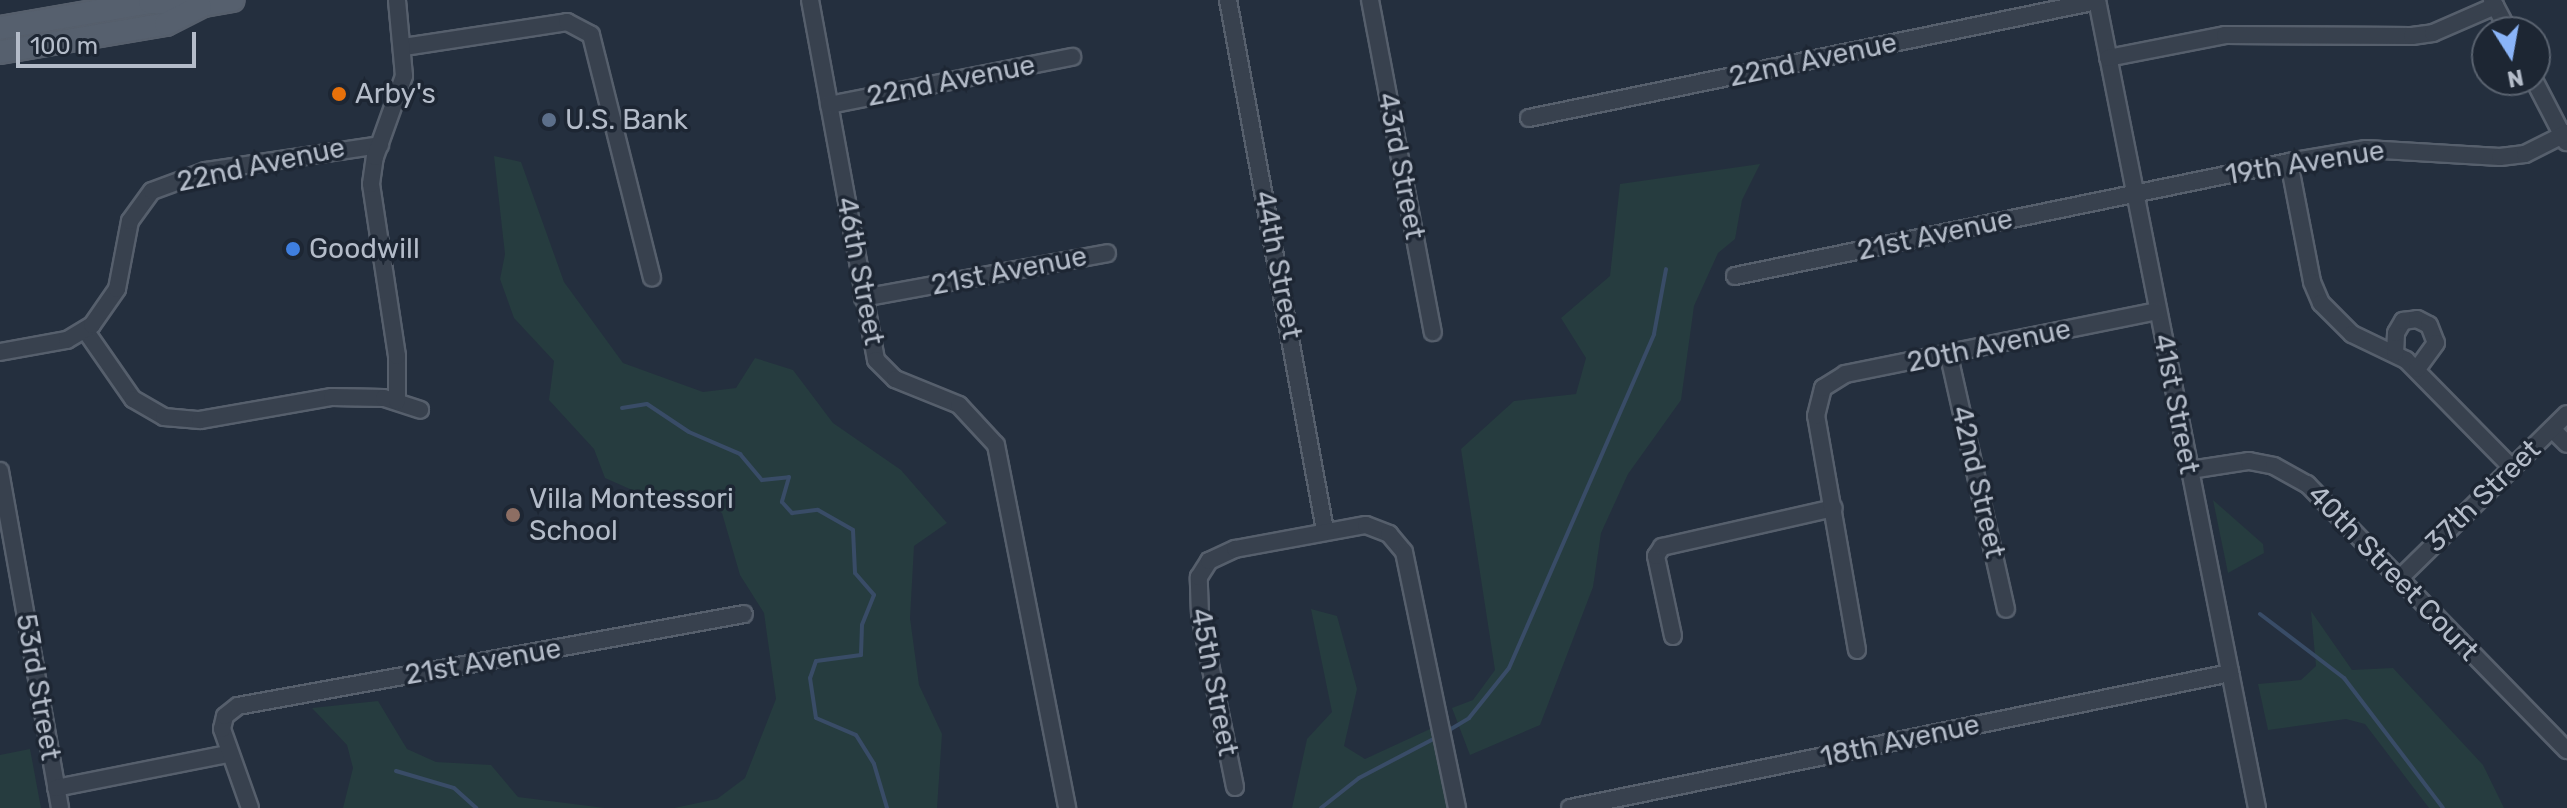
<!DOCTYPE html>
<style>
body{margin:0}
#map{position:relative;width:2567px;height:808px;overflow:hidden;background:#242f3e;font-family:Rubik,sans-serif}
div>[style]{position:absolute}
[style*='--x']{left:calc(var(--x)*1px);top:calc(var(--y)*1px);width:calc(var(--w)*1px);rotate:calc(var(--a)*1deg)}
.green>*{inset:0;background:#263c3f}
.stream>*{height:4px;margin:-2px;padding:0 2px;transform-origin:2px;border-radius:2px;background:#394c67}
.roads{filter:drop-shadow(2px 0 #565f6c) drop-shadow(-2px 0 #565f6c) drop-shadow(0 2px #565f6c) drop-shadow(0 -2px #565f6c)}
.minor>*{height:16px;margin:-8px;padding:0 8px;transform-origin:8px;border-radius:8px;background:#38414e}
.major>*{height:22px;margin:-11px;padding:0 11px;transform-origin:11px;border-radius:11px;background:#56606e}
.dots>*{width:22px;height:22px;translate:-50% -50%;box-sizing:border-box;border:4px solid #1d2633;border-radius:50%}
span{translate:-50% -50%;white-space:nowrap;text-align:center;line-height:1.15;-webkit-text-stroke:7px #1d2633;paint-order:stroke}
.street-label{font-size:28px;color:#b4bcc9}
.poi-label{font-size:28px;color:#b4bcc9}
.left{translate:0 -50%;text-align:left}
.north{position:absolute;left:2471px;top:16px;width:80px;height:80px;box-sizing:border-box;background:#1d2633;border:2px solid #59626f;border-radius:50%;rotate:169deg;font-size:22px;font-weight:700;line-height:32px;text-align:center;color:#b4bcc9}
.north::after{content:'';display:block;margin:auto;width:28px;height:36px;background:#8ab4f8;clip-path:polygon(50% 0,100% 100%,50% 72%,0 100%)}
.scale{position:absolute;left:16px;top:32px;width:180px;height:36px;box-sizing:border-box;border:4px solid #b4bcc9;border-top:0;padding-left:10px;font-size:24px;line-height:28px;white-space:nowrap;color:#b4bcc9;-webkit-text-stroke:6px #1d2633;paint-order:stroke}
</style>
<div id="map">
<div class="green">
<i style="clip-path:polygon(494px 156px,521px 162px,564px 282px,623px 363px,703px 392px,736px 388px,755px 358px,793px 370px,833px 423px,901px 470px,947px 523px,914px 546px,910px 618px,919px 685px,942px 734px,937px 808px,674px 808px,717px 799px,745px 778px,776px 699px,764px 613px,740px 575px,722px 513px,688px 493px,648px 497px,605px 478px,594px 449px,549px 400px,554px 361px,514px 318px,500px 279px,505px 254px)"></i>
<i style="clip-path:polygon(1760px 164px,1742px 200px,1735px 239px,1718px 253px,1694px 306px,1681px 400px,1628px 474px,1601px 533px,1593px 587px,1540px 725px,1470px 755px,1452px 708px,1473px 700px,1495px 670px,1461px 449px,1514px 401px,1576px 394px,1586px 358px,1561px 318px,1610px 276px,1620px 184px)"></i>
<i style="clip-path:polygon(2213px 500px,2263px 544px,2264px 553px,2228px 573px)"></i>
<i style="clip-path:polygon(1311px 609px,1337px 616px,1357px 689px,1344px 746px,1365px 759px,1430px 729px,1447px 808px,1292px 808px,1307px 739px,1332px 712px)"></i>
<i style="clip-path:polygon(2311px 611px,2352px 670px,2393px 668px,2483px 765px,2504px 808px,2429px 808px,2365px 724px,2346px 719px,2268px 730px,2258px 684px,2301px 680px,2316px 666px)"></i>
<i style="clip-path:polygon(378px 701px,407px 749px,436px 762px,491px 765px,518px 797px,605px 808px,343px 808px,353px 768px,347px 745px,312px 708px)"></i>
<i style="clip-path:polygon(30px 749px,41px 808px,0 808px,0 755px)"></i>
</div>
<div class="stream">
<i style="--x:622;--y:408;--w:25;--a:-9"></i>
<i style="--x:647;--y:404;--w:50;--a:33.7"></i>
<i style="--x:689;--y:432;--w:56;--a:23.3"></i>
<i style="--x:740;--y:454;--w:34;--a:50"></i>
<i style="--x:762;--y:480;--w:27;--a:-6"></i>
<i style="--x:789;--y:477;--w:26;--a:106"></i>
<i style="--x:782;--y:502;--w:15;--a:48"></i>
<i style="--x:792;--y:513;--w:26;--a:-7"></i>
<i style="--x:818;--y:510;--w:40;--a:29.7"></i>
<i style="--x:853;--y:530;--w:43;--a:87.3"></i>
<i style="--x:855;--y:573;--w:29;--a:49"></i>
<i style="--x:874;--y:595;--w:32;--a:112"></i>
<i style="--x:862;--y:625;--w:30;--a:92"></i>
<i style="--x:861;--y:655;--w:45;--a:172.4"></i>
<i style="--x:816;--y:661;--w:18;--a:109"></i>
<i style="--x:810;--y:678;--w:40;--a:81.5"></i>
<i style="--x:816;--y:718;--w:43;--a:23"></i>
<i style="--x:856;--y:735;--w:34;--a:58"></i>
<i style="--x:874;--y:764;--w:46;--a:73.5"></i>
<i style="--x:2260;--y:614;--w:106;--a:37.3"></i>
<i style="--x:2344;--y:678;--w:163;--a:52.7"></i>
<i style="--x:1446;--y:732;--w:27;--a:-31"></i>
<i style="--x:1469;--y:718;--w:64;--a:-51.3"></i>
<i style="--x:1509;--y:668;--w:364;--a:-66.5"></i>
<i style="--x:1654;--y:334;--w:66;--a:-79.5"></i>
<i style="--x:396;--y:771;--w:60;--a:16.3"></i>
<i style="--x:454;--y:788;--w:30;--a:42"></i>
<i style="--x:1321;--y:808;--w:48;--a:-38.3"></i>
<i style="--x:1359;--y:778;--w:90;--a:-27.7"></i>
</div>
<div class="roads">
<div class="minor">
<i style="--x:810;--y:0;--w:366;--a:79.6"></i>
<i style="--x:876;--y:360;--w:27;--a:45"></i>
<i style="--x:895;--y:379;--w:69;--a:22.1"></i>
<i style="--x:959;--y:405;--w:54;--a:47.2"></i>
<i style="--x:996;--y:445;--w:370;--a:78.9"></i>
<i style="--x:1228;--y:0;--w:539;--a:79.63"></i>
<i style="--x:1370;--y:0;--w:338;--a:79.3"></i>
<i style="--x:2097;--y:0;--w:824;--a:78.8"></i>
<i style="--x:2492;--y:0;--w:36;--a:62"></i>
<i style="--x:404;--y:47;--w:165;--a:-8.7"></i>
<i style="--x:567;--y:22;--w:27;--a:28"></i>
<i style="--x:591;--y:35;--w:250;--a:75.9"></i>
<i style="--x:2108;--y:58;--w:119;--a:-11.1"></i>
<i style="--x:2225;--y:35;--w:187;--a:0.3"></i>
<i style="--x:2412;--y:36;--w:21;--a:-8"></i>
<i style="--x:2433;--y:33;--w:68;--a:-23.5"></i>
<i style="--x:2534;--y:80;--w:70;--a:62.7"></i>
<i style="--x:829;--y:105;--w:248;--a:-11.2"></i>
<i style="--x:1529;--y:118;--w:580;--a:-11.64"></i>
<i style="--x:2289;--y:162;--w:122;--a:79.1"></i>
<i style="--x:2312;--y:282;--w:23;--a:67"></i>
<i style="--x:2321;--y:303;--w:44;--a:45"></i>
<i style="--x:2352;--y:334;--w:60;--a:25.7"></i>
<i style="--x:2406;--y:360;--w:150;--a:45.5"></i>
<i style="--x:1735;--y:276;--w:566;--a:-11.63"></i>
<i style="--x:2289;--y:162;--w:78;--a:-9.6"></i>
<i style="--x:2366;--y:149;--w:134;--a:3.4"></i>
<i style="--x:2500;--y:157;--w:25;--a:-7"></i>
<i style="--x:2525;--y:154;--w:47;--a:-26.6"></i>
<i style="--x:863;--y:298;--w:248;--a:-10.4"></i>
<i style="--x:85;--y:330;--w:84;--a:55.2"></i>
<i style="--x:133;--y:399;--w:36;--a:30"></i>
<i style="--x:164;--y:417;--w:36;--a:5"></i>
<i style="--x:200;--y:420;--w:134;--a:-9.9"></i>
<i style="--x:332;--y:397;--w:52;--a:1.1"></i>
<i style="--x:384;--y:398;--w:38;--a:18"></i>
<i style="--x:0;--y:352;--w:68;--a:-10.2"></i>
<i style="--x:67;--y:340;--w:29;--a:-31"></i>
<i style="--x:92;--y:325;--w:44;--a:-55.2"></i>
<i style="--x:117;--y:289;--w:69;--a:-79.2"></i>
<i style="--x:130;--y:221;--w:37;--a:-54"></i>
<i style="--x:152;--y:191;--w:58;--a:-20.3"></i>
<i style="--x:206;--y:171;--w:176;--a:-8.5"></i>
<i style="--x:2395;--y:353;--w:20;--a:-87"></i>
<i style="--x:2396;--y:333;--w:14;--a:-60"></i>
<i style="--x:2403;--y:321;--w:14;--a:-8"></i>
<i style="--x:2417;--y:319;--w:13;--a:27"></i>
<i style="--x:2429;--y:325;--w:19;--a:69"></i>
<i style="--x:2436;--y:343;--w:32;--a:126"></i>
<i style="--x:1949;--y:356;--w:259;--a:77.3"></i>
<i style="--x:397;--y:401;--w:45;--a:-90"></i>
<i style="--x:397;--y:356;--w:174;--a:-98.6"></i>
<i style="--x:371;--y:184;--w:27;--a:-82"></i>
<i style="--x:375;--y:157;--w:86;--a:-70.3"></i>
<i style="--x:404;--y:76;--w:76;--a:-95.3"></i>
<i style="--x:2552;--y:429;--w:21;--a:45"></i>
<i style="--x:2190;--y:470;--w:60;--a:-8.7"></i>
<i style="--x:2249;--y:461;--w:25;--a:11"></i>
<i style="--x:2274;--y:466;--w:38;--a:29"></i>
<i style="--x:2307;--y:484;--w:372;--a:45.7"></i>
<i style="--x:0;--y:471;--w:342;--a:79.9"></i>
<i style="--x:2399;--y:579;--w:235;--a:-44.5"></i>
<i style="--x:1673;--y:636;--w:82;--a:-102"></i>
<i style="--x:1656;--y:556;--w:11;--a:-56"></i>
<i style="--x:1662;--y:547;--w:176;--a:-12.8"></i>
<i style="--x:1857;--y:650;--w:238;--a:-99.9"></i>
<i style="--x:1816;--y:416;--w:29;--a:-76"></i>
<i style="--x:1823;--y:388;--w:26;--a:-32"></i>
<i style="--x:1845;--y:374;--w:319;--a:-11.4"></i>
<i style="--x:1235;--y:787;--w:176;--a:-101.5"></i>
<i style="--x:1200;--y:615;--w:38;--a:-92"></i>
<i style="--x:1199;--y:577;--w:19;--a:-58"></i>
<i style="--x:1209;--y:561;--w:29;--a:-25"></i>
<i style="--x:1235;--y:549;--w:133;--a:-10.4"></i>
<i style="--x:1366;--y:525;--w:25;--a:21"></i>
<i style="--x:1389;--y:534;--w:23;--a:50"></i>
<i style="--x:1404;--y:552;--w:261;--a:78.3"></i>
<i style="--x:56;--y:788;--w:174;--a:-11.2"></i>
<i style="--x:250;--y:808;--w:84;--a:-109.5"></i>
<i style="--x:222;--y:729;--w:13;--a:-77"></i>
<i style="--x:225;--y:716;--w:16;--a:-38"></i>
<i style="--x:238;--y:706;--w:514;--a:-10.3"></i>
<i style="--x:1570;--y:808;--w:674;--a:-11.56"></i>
</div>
<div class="major">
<i style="--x:0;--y:28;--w:152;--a:-9.8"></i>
<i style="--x:150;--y:2;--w:54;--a:3.2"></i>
<i style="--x:204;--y:5;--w:29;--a:-10"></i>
<i style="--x:0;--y:52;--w:168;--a:-9.6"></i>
<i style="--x:166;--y:24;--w:38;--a:-27"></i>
</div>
</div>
<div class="dots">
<i style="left:339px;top:94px;background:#e8710a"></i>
<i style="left:549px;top:120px;background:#5c6f8a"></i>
<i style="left:293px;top:249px;background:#3f7fe0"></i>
<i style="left:513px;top:515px;background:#8d6e63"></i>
</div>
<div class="street-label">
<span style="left:1813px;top:60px;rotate:-12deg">22nd Avenue</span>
<span style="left:951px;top:81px;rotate:-11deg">22nd Avenue</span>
<span style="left:2305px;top:163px;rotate:-9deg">19th Avenue</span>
<span style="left:261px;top:165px;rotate:-12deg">22nd Avenue</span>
<span style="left:1401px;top:166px;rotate:79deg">43rd Street</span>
<span style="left:1935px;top:235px;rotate:-12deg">21st Avenue</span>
<span style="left:1278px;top:265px;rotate:79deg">44th Street</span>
<span style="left:860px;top:271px;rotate:79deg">46th Street</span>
<span style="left:1009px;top:271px;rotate:-11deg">21st Avenue</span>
<span style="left:1989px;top:346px;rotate:-12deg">20th Avenue</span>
<span style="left:2176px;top:404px;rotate:79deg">41st Street</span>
<span style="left:1978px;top:482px;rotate:77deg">42nd Street</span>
<span style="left:2483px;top:496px;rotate:-44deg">37th Street</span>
<span style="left:2393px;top:573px;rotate:46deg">40th Street Court</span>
<span style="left:483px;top:662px;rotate:-10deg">21st Avenue</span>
<span style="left:1214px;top:682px;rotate:79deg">45th Street</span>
<span style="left:38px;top:687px;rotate:80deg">53rd Street</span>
<span style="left:1900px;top:741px;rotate:-12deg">18th Avenue</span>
</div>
<div class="poi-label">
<span class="left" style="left:355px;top:94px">Arby's</span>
<span class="left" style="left:565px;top:120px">U.S. Bank</span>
<span class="left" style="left:309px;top:249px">Goodwill</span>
<span class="left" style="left:529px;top:515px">Villa Montessori<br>School</span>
</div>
<div class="north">N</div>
<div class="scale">100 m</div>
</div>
